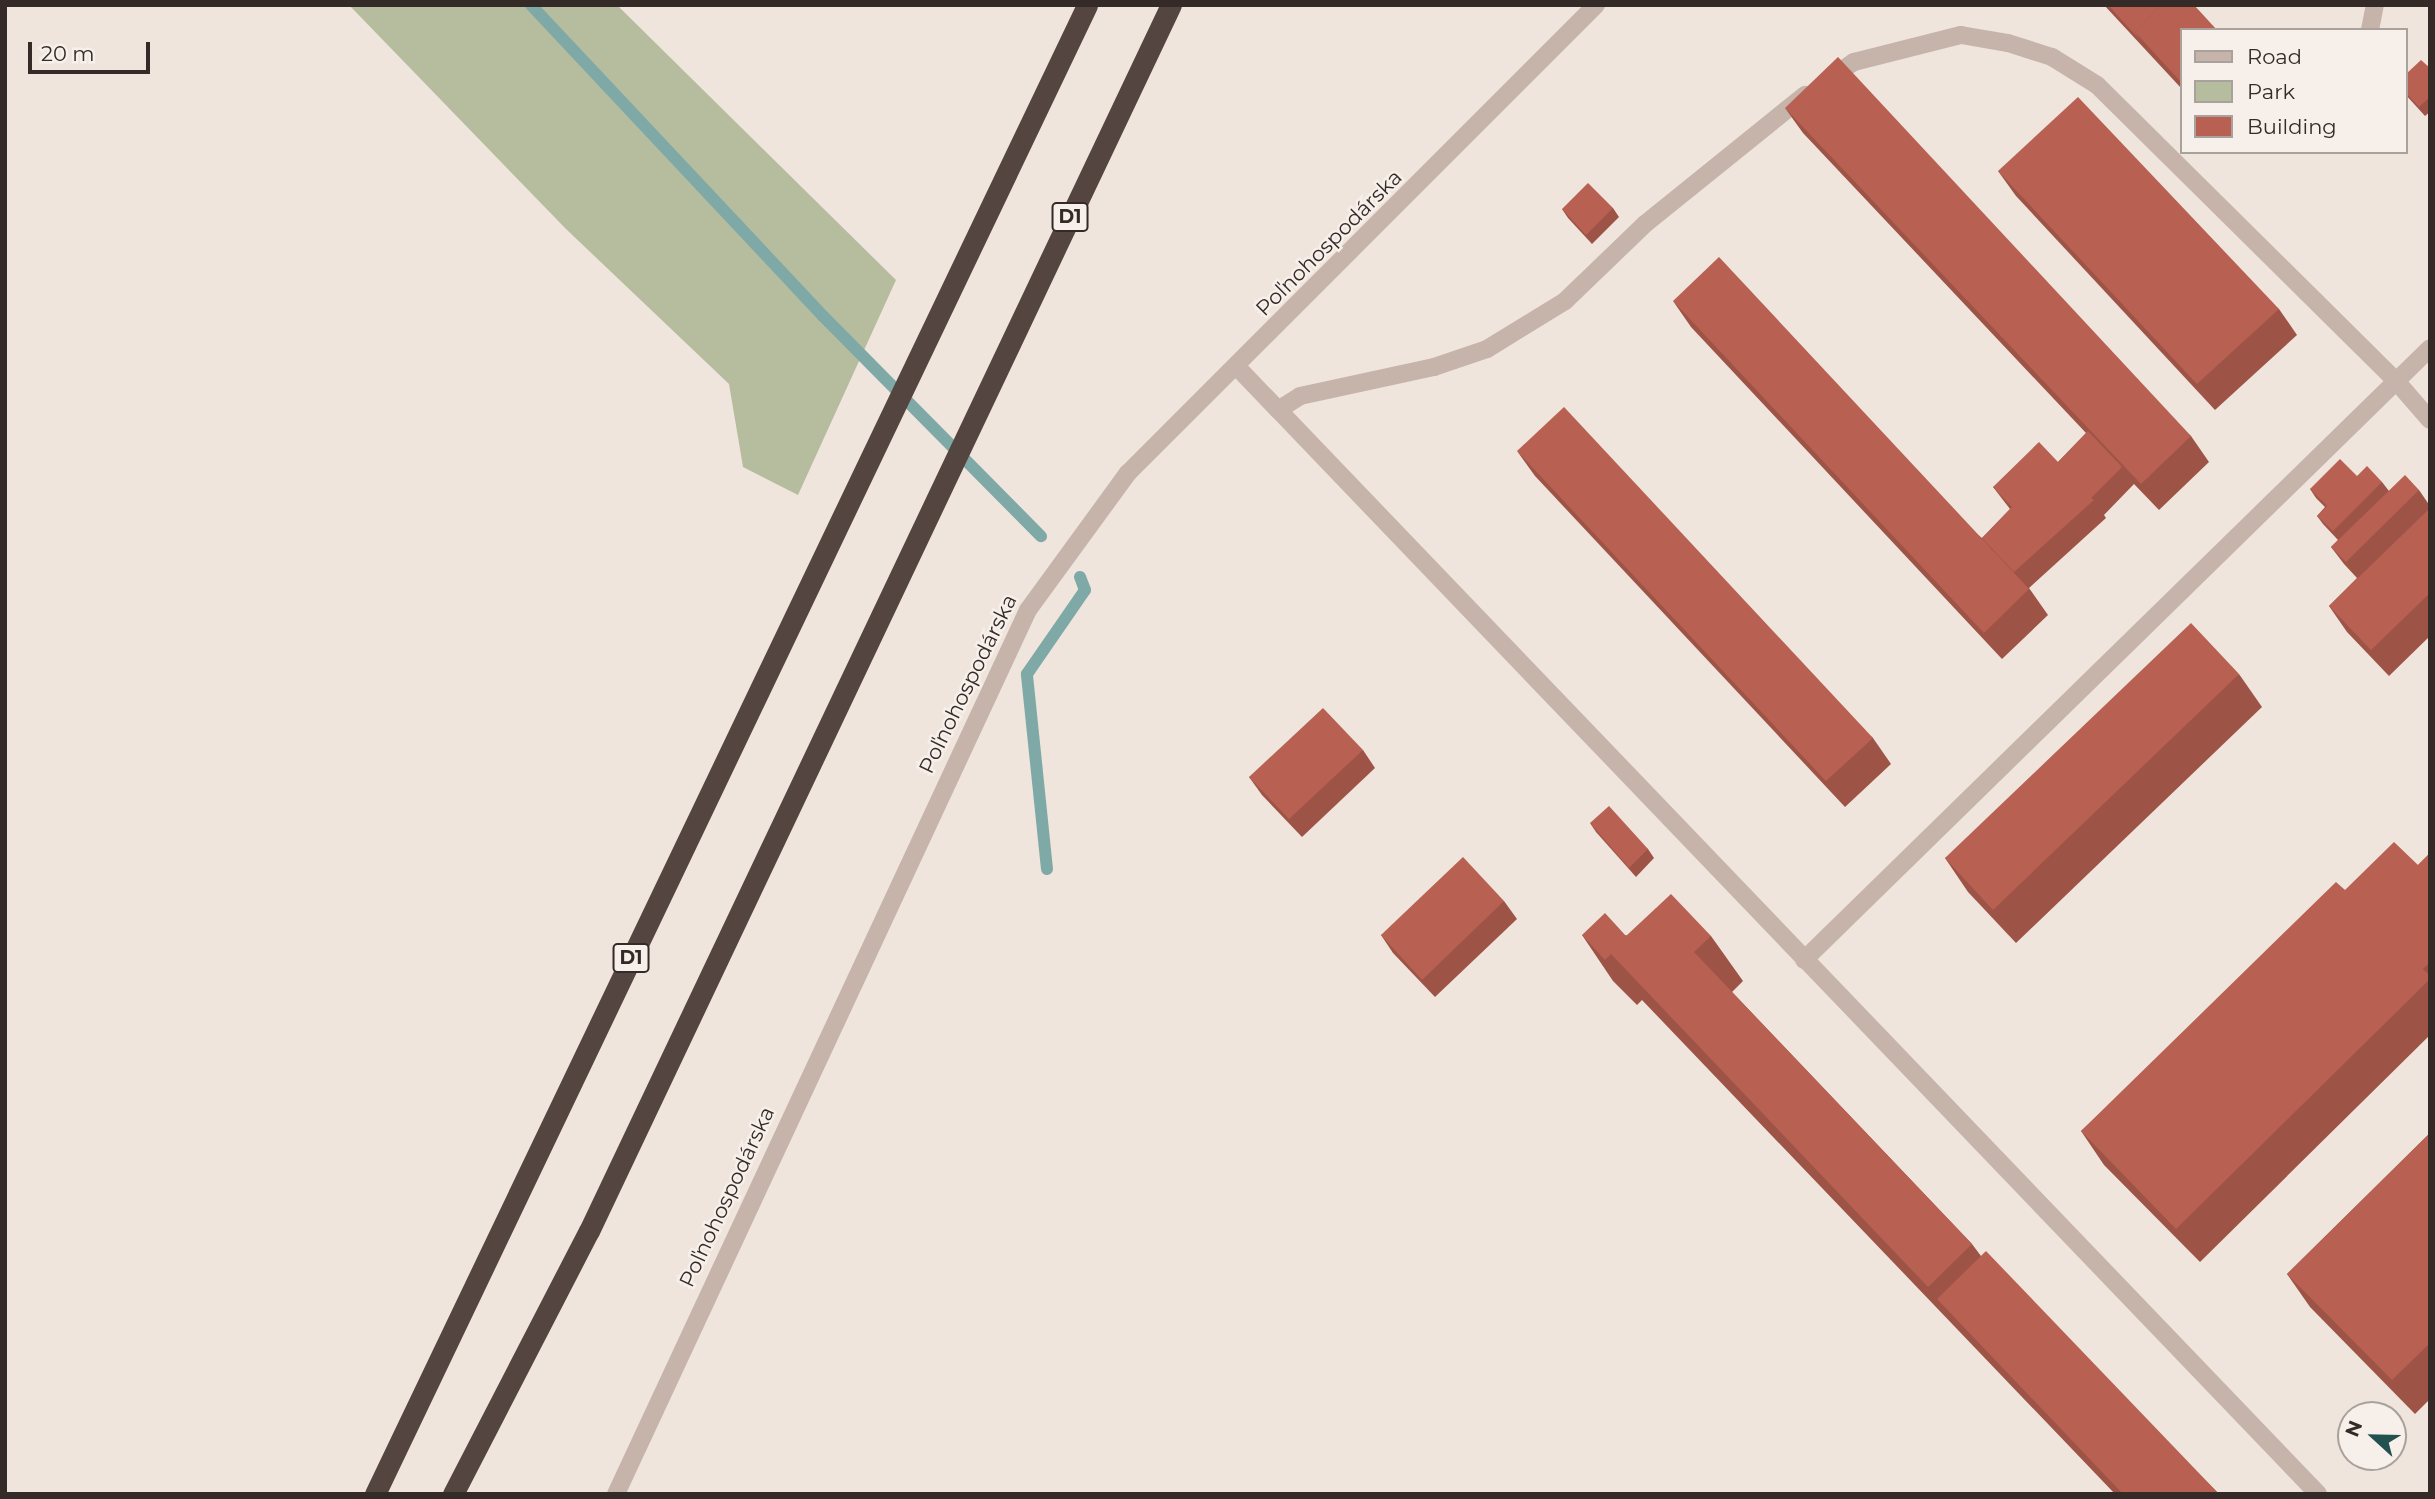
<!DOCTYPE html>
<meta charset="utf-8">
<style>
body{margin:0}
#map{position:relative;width:2435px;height:1499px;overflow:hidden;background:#efe5dd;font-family:Montserrat,sans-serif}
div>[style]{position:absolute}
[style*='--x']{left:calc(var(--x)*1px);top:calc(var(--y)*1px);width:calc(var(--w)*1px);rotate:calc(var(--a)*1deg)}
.green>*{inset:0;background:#b6bd9f}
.stream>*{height:12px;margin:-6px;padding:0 6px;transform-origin:6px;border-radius:6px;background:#7fa9a6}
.minor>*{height:18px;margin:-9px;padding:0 9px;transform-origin:9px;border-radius:9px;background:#c6b4aa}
.highway>*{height:21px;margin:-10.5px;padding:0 10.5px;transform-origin:10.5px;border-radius:10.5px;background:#544541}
.wall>*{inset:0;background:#9e5347}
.building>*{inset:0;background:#b86052}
span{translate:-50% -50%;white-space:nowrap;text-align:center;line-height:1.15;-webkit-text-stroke:5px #f7efe9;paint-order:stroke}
.shield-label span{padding:2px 5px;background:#f7efe9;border:2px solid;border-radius:5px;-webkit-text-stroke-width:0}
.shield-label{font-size:19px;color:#342b29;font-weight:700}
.street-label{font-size:21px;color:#342b29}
.frame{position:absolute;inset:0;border:7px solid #342b29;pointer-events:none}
.legend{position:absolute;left:2180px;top:28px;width:228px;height:126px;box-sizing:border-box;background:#f7efe9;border:2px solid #a9a19c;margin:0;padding:9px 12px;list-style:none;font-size:21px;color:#342b29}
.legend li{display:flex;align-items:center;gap:14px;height:35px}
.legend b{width:35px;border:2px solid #a9a19c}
.north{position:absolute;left:2337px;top:1401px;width:70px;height:70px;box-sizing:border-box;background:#f7efe9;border:2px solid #a9a19c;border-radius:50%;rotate:292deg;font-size:19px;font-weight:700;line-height:28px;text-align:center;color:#342b29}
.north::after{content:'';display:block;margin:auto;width:24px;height:32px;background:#23514f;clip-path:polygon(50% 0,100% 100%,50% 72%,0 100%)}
.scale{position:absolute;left:28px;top:42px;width:122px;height:32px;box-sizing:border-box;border:4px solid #342b29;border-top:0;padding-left:9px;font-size:21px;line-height:24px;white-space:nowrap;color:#342b29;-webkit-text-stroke:5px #f7efe9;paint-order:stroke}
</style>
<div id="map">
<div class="green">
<i style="clip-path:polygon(349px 5px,617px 5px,896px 280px,798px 495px,743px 467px,729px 384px,566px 229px)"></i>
</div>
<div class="stream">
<i style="--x:531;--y:5;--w:427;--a:46.8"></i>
<i style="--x:823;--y:316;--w:310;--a:45.3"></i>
<i style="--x:1047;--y:869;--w:196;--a:-95.9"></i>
<i style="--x:1027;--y:674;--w:102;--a:-55.4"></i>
<i style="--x:1085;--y:590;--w:14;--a:-111"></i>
</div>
<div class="minor">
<i style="--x:2370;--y:30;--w:25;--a:-79"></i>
<i style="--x:1828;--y:80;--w:32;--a:-35"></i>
<i style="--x:1854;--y:62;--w:110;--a:-14.2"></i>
<i style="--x:1961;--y:35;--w:48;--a:9.7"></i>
<i style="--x:2008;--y:43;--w:46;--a:17.7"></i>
<i style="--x:2052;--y:57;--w:53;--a:31.9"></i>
<i style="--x:2097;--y:85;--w:422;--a:44.7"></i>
<i style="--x:2397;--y:382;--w:50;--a:49"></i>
<i style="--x:1238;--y:368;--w:1560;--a:46.19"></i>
<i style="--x:1278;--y:410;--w:26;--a:-32"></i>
<i style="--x:1300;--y:396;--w:137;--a:-12.2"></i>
<i style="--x:1434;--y:367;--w:56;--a:-18.8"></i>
<i style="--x:1487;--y:349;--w:92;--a:-31.6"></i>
<i style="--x:1565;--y:301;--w:111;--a:-43.9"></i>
<i style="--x:1645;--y:224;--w:206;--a:-38.9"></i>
<i style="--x:1804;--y:960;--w:875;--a:-44.35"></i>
<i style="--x:616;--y:1494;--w:975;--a:-65.01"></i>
<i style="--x:1028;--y:610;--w:170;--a:-53.9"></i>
<i style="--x:1128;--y:473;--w:662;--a:-45"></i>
</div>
<div class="highway">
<i style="--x:375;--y:1494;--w:1650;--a:-64.44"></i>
<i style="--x:453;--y:1494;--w:296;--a:-62.7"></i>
<i style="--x:589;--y:1231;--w:1357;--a:-64.61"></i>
</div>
<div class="wall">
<i style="clip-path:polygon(2104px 5px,2194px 5px,2181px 30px,2181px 88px)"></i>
<i style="clip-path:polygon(2430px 68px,2430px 112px,2425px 116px,2405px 94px,2405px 75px)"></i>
<i style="clip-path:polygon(1785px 108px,2191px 436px,2209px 462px,2159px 510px,2134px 484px,2104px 515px,2106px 518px,2029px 588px,2048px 615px,2002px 659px,1691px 327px,1673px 301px,1982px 538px,2010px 509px,1993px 487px,2058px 462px,2086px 433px,1803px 133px)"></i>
<i style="clip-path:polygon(1998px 171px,2279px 309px,2297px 335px,2215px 410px,2016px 196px)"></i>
<i style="clip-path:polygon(1613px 208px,1619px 217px,1592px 244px,1568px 218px,1562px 209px)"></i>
<i style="clip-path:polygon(1517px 451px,1873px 738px,1891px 764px,1845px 807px,1535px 476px)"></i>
<i style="clip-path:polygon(2357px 476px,2382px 482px,2389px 491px,2419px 490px,2430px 506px,2430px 636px,2389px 676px,2347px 632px,2329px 606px,2357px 578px,2344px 564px,2331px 547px,2338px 540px,2323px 524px,2317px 516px,2325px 507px,2316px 498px,2310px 489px)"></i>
<i style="clip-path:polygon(2239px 674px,2262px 707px,2016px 943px,1968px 892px,1945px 858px)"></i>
<i style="clip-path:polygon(1363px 750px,1375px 768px,1302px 837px,1262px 795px,1249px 777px)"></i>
<i style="clip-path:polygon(1590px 823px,1648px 849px,1654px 858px,1636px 877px,1596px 832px)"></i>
<i style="clip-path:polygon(2430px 853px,2430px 1035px,2200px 1262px,2104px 1165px,2081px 1131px,2345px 890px,2418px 865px)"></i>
<i style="clip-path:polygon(1504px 901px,1517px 919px,1435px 997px,1393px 953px,1381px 935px)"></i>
<i style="clip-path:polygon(1582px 935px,1711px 936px,1743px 981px,1732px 992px,1972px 1244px,1981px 1256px,2219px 1494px,2115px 1494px,1642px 1000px,1637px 1005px,1613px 981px)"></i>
<i style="clip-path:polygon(2430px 1133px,2430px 1399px,2415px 1414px,2310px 1307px,2287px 1274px)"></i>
</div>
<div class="building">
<i style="clip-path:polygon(2108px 5px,2161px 5px,2135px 32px,2140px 40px)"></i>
<i style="clip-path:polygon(2161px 5px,2194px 5px,2217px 30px,2181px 30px,2181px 82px,2135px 32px)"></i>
<i style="clip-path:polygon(1838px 57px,2191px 436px,2141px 484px,1785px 108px)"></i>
<i style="clip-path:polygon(2421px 60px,2430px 68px,2430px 97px,2419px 107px,2405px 92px,2405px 75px)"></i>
<i style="clip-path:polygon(2078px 97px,2279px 309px,2197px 384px,1998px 171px)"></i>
<i style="clip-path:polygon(1588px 183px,1613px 208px,1586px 235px,1562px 209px)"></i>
<i style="clip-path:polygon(1719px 257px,2029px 589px,1984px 633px,1673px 301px)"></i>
<i style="clip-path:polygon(1564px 407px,1873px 738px,1826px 781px,1517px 451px)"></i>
<i style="clip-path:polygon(2088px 431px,2122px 467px,2091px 498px,2094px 500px,2014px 572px,1982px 538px,2012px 507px,1993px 487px,2039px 442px,2058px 462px)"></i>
<i style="clip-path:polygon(2340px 459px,2357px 476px,2367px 466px,2382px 482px,2333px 531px,2317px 516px,2327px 506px,2310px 489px)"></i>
<i style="clip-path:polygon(2405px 475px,2419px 490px,2346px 562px,2331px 547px)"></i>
<i style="clip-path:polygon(2430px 508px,2430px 593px,2371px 650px,2329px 606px)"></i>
<i style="clip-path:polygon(2191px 623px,2239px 674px,1993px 910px,1945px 858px)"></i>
<i style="clip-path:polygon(1323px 708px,1363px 750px,1289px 819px,1249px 777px)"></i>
<i style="clip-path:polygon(1609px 806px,1648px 849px,1629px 868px,1590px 823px)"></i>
<i style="clip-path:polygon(2394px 842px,2418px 865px,2430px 853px,2430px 962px,2423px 969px,2430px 976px,2430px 979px,2176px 1229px,2081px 1131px,2336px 882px,2345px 890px)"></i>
<i style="clip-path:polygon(1463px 857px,1504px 901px,1422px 980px,1381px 935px)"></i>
<i style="clip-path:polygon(1671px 894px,1711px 936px,1694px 952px,1972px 1244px,1928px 1287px,1611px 954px,1605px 960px,1582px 935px,1605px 913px,1626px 936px)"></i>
<i style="clip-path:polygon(2430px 1133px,2430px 1343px,2392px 1380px,2287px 1274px)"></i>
<i style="clip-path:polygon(1986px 1251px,2219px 1494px,2123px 1494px,1937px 1299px)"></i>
</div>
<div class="shield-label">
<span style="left:1070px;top:217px">D1</span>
<span style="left:631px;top:958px">D1</span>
</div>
<div class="street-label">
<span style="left:1329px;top:243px;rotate:-45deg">Poľnohospodárska</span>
<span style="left:968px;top:684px;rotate:-64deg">Poľnohospodárska</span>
<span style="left:727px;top:1197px;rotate:-65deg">Poľnohospodárska</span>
</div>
<div class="frame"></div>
<ul class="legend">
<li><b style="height:9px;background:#c6b4aa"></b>Road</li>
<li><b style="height:19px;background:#b6bd9f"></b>Park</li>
<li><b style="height:19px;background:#b86052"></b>Building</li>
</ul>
<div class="north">N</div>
<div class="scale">20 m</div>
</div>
